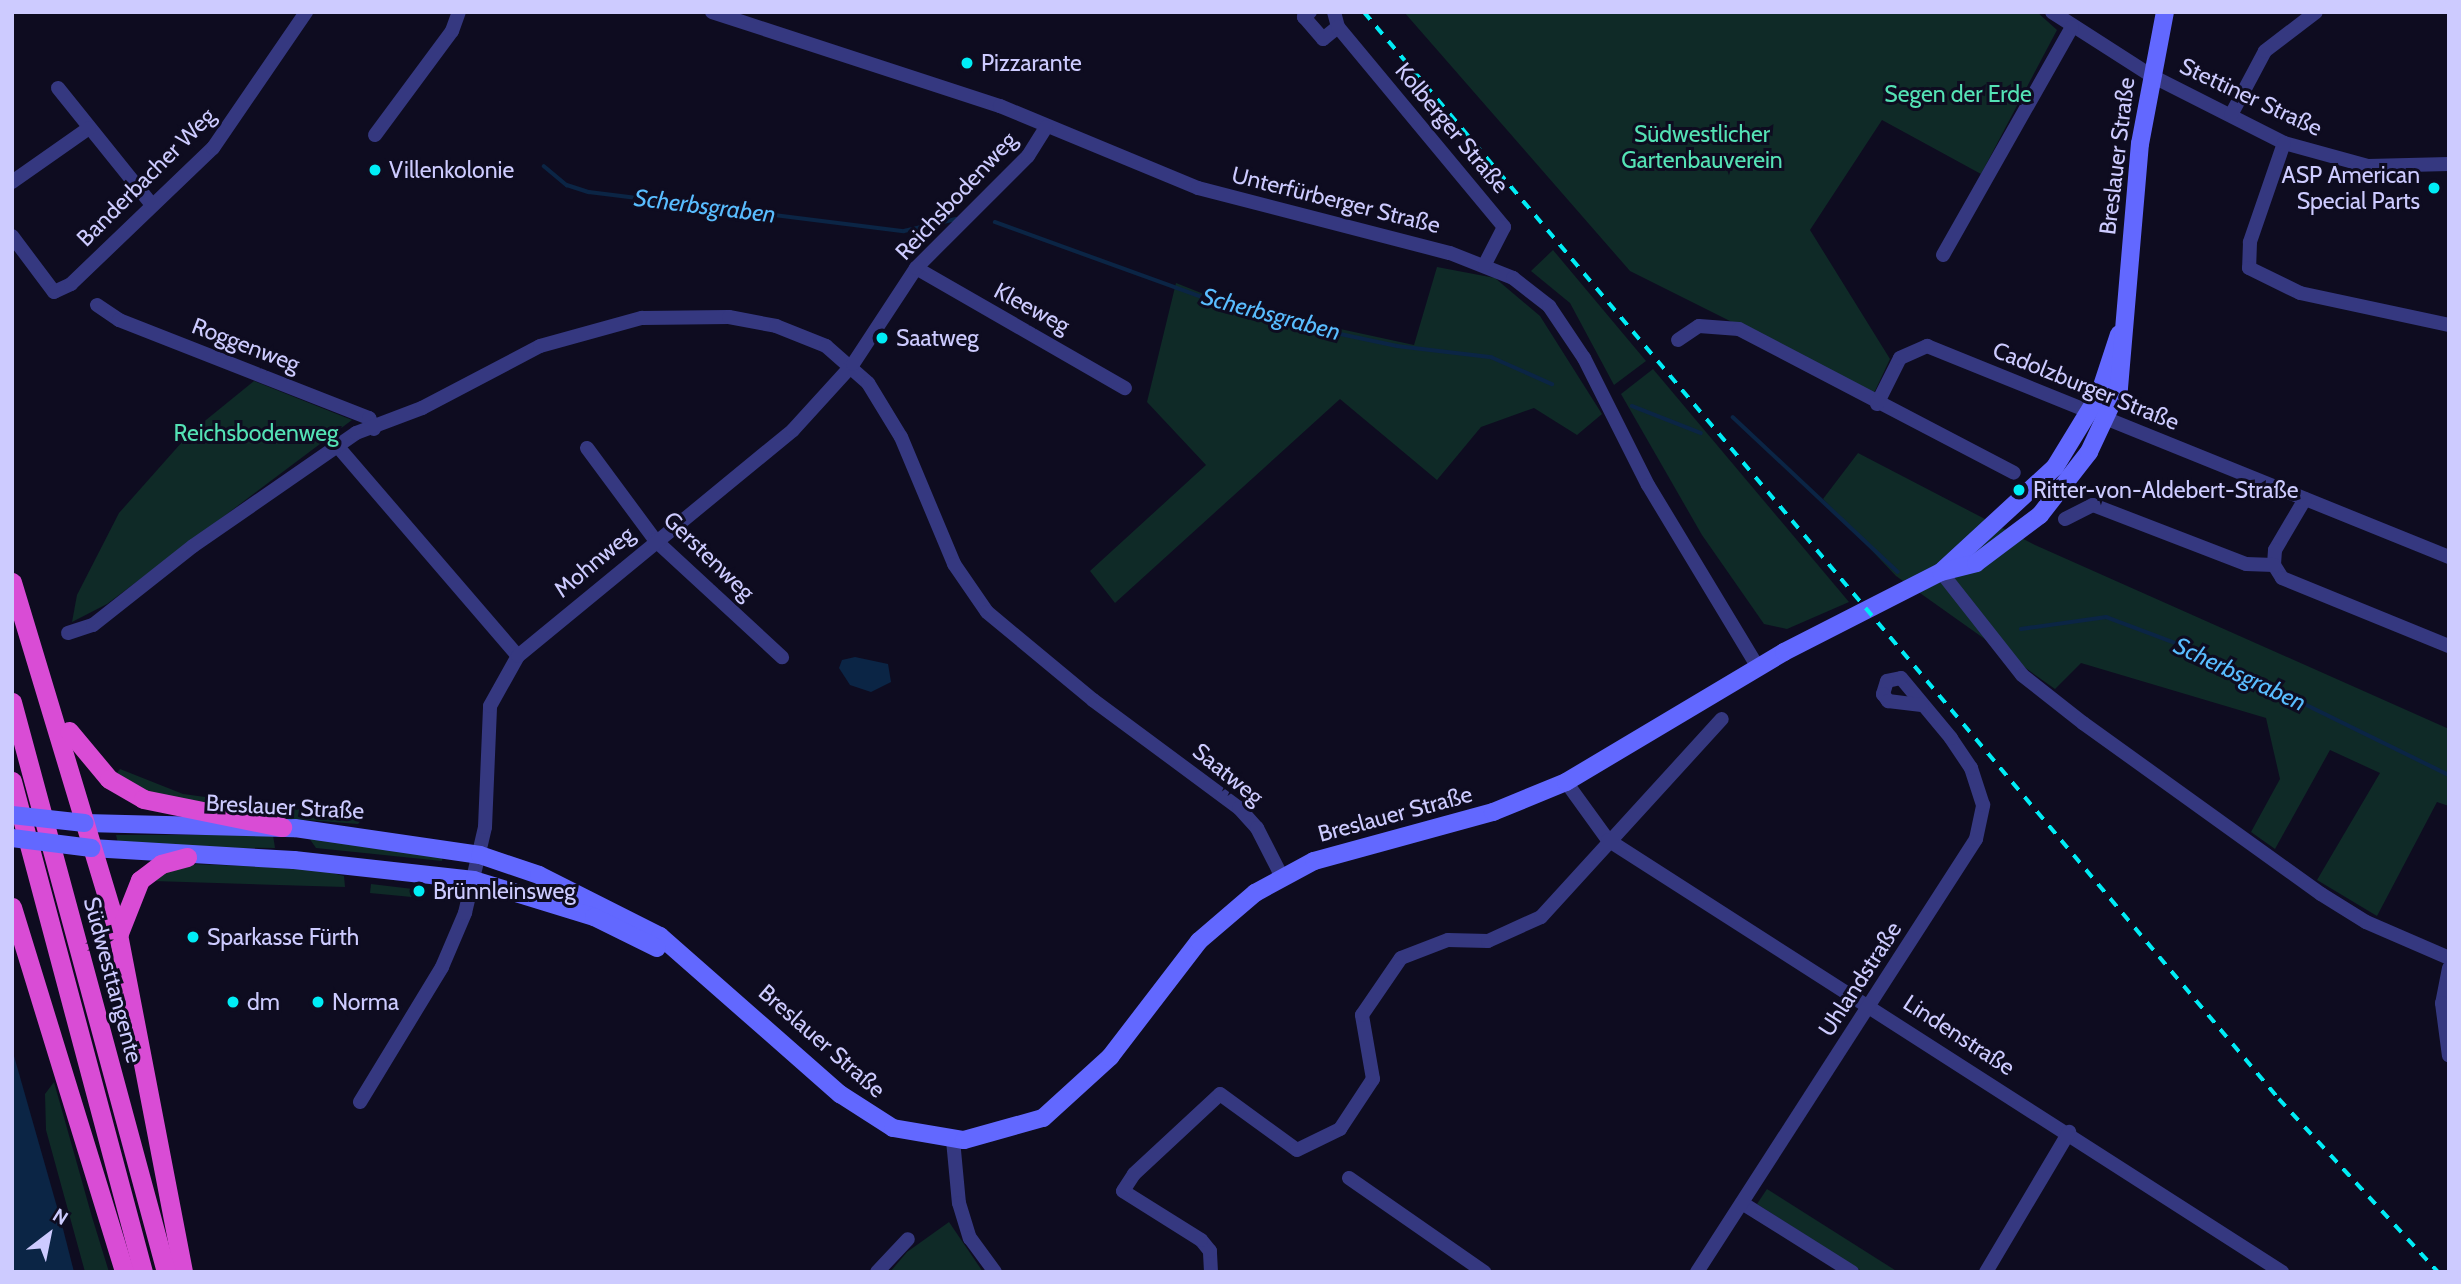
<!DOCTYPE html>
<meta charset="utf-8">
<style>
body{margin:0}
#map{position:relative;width:2461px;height:1284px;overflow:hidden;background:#0e0c20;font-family:Cabin,sans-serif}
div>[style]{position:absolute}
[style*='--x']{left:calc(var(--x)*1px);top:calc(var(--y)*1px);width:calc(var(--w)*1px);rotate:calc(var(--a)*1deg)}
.green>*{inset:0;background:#0f2a27}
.water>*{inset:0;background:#0b2545}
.stream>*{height:3.5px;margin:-1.75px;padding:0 1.75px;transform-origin:1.75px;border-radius:1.75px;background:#0b2545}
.minor>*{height:14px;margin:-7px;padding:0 7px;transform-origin:7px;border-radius:7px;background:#353880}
.secondary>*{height:18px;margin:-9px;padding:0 9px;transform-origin:9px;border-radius:9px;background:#6268ff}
.trunk>*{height:19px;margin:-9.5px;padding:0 9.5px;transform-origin:9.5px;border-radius:9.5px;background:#d94cd5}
.rail>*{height:3.5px;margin-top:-1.75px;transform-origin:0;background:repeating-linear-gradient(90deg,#00edf6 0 10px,transparent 0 19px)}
.secondary-bridge>*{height:18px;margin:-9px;padding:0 9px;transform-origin:9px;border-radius:9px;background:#6268ff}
.dots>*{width:19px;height:19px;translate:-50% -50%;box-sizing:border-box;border:4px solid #0e0c20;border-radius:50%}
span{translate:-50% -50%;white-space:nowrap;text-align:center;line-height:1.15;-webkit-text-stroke:6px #0e0c20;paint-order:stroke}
.poi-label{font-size:23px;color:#cdcbff}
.left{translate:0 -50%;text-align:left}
.right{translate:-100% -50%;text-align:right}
.park-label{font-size:23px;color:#54e2b5}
.street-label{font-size:23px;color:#cdcbff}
.water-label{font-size:24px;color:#59bdff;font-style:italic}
.frame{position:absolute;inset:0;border:14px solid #cdcbff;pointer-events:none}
.north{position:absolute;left:14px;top:1200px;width:70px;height:70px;-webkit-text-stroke:5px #0e0c20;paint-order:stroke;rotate:32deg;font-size:19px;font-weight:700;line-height:28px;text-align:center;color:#cdcbff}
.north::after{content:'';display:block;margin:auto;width:24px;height:32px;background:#cdcbff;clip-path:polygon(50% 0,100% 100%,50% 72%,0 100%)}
</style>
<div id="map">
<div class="green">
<i style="clip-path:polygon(1404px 12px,2037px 12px,2057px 30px,1981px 174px,1882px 120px,1810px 230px,1890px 359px,1874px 393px,1630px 271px)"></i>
<i style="clip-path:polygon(1553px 250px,1646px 361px,1614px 385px,1570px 303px,1531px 271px)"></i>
<i style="clip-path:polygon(1437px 267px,1495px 278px,1540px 316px,1602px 414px,1577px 435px,1534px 408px,1481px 427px,1437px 480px,1340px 399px,1115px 603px,1090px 571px,1206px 465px,1147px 402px,1176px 283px,1234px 306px,1414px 345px)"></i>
<i style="clip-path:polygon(1653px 369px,1849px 602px,1787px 629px,1764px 624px,1702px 535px,1621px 394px)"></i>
<i style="clip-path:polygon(254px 381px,352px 420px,107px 604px,72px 622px,77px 595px,119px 513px,190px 433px)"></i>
<i style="clip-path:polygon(1858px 453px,2035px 545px,2449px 729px,2449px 806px,2437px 802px,2377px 916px,2317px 880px,2380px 773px,2330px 750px,2275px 849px,2251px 832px,2280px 779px,2266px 718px,2081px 663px,2055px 689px,1896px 576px,1823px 499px)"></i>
<i style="clip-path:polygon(120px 769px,183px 794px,363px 818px,358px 824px,281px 818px,145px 792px,116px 774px)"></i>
<i style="clip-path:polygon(116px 835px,273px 835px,275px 848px,119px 847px)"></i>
<i style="clip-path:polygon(309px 838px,443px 854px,442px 861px,316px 848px)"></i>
<i style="clip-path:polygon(192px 864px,316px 869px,344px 876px,345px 887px,153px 881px,157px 873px)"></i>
<i style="clip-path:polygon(371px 884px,413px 889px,412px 897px,370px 893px)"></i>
<i style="clip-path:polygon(54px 1082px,92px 1217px,109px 1272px,85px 1272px,46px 1130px,45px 1094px)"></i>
<i style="clip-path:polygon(1767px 1189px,1898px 1272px,1863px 1272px,1757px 1204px)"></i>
<i style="clip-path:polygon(949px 1222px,983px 1272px,890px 1272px,907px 1252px)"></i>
</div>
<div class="water">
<i style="clip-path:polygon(855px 657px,888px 664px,891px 682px,871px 692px,850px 685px,839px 668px,842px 660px)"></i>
<i style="clip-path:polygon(12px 1049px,61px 1221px,74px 1272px,12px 1272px)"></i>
</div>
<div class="stream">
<i style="--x:544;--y:166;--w:30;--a:40"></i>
<i style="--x:567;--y:185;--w:23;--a:18"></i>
<i style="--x:589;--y:192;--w:317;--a:7.1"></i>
<i style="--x:904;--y:231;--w:53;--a:-13"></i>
<i style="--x:995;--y:222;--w:276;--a:19.9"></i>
<i style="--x:1255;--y:316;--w:145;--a:11.9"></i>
<i style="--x:1397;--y:346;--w:95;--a:6.7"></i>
<i style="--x:1491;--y:357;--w:67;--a:23.9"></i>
<i style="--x:1632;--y:406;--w:74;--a:21.4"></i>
<i style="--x:1733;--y:417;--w:226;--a:43.2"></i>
<i style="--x:2021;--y:629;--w:86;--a:-8"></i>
<i style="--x:2106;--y:617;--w:99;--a:20.6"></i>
<i style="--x:2199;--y:652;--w:279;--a:26.2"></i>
</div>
<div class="minor">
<i style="--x:712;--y:12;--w:303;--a:18.1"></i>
<i style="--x:1000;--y:106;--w:214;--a:22.5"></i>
<i style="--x:1198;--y:188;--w:260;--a:14.5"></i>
<i style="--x:1450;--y:253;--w:68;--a:21.6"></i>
<i style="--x:1513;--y:278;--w:46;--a:37.9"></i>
<i style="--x:1549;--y:306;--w:63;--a:56.1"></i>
<i style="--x:1584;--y:358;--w:142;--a:63.3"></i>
<i style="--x:1648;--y:485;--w:213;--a:58.9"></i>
<i style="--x:1310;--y:12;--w:8;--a:140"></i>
<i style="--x:1304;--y:17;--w:29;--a:49"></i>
<i style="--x:1323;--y:39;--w:19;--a:-39"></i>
<i style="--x:1334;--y:12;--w:16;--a:75"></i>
<i style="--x:1338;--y:27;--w:260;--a:50.3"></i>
<i style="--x:1504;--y:227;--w:42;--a:117.2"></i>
<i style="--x:2052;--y:12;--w:117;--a:32.7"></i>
<i style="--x:2150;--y:75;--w:150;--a:26.9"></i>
<i style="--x:2284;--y:143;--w:87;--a:15.3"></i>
<i style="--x:2368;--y:166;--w:81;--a:-1.4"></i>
<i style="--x:58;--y:88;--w:150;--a:51.2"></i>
<i style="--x:2231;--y:115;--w:72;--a:-62"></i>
<i style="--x:2265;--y:51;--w:64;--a:-37.4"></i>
<i style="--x:375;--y:135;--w:129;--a:-53.5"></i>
<i style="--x:452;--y:31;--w:20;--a:-70"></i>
<i style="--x:2284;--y:143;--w:105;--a:109"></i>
<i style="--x:2250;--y:242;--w:26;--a:92"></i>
<i style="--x:2249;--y:268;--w:57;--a:26.1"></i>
<i style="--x:2300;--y:293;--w:152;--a:12.1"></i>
<i style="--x:12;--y:182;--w:94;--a:-35"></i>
<i style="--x:12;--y:236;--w:70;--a:53.1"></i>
<i style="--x:54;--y:292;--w:19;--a:-25"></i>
<i style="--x:71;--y:284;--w:197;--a:-43.8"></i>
<i style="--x:213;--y:148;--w:165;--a:-55.6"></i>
<i style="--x:1943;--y:255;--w:262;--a:-60.5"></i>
<i style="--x:916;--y:268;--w:241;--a:29.9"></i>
<i style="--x:97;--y:305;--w:27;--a:34"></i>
<i style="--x:119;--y:320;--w:269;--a:21.4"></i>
<i style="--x:369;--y:418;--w:12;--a:66"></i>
<i style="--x:1678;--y:340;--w:25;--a:-34"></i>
<i style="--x:1699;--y:326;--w:40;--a:4.3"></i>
<i style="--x:1739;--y:329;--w:310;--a:27.6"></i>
<i style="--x:1877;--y:404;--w:51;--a:-63.4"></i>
<i style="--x:1900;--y:358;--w:30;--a:-24"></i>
<i style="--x:1927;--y:346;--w:563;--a:22.01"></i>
<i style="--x:339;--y:448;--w:274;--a:49.3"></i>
<i style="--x:587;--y:448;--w:114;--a:53.5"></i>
<i style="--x:655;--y:540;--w:173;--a:42.7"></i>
<i style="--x:2305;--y:499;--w:59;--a:120.5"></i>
<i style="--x:2275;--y:550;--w:15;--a:94"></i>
<i style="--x:2274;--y:565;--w:15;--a:58"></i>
<i style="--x:2282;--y:578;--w:180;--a:22.2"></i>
<i style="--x:2065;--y:519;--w:31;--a:-27"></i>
<i style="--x:2093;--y:505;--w:164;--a:21.1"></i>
<i style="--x:2246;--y:564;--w:28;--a:2"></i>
<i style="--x:1941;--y:572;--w:131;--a:51.8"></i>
<i style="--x:2022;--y:675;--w:78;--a:38.2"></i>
<i style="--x:2083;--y:723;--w:293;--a:35.7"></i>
<i style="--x:2321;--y:894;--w:53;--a:31.9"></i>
<i style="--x:2366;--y:922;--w:90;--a:23.4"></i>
<i style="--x:68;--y:633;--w:26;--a:-18"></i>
<i style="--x:93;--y:625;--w:127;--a:-38.3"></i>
<i style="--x:193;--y:546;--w:198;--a:-34.7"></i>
<i style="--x:356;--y:433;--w:71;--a:-20.7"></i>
<i style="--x:422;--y:408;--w:133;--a:-27.7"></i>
<i style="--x:540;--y:346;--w:106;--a:-15.4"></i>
<i style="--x:642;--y:318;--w:87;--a:-0.7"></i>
<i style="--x:729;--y:317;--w:48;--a:10.8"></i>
<i style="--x:776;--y:326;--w:54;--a:21.8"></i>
<i style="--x:826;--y:346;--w:56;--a:41.4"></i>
<i style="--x:868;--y:383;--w:63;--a:58.6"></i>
<i style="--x:901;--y:437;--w:138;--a:67.3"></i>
<i style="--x:954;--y:564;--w:58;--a:55.5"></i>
<i style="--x:987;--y:612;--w:138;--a:39.7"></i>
<i style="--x:1093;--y:700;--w:182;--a:36.5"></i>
<i style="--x:1239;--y:808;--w:27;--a:48"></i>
<i style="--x:1257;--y:828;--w:55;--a:63"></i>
<i style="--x:1566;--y:782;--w:72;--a:54.1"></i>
<i style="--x:1608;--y:840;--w:801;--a:32.66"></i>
<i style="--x:2449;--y:968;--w:36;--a:101"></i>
<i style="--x:2442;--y:1003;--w:53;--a:82.5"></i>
<i style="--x:360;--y:1102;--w:158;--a:-58.7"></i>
<i style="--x:442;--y:967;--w:59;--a:-66.9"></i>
<i style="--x:465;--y:913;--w:88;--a:-76.9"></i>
<i style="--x:485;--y:827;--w:121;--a:-87.6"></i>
<i style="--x:490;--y:706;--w:57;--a:-60.8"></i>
<i style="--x:518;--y:656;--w:356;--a:-39.4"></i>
<i style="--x:793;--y:430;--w:89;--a:-47.7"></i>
<i style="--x:853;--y:364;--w:115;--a:-56.7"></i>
<i style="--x:916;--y:268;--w:158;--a:-45"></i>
<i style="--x:1028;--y:156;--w:34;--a:-58"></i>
<i style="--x:953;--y:1140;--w:63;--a:84.6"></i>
<i style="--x:959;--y:1203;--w:37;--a:73"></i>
<i style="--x:970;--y:1238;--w:42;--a:53.7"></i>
<i style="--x:1349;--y:1178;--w:165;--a:34.8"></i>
<i style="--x:1742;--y:1203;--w:130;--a:32.1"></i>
<i style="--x:877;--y:1272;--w:45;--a:-46.8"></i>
<i style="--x:1211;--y:1272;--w:21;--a:-93"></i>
<i style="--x:1210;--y:1251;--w:14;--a:-129"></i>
<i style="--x:1201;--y:1240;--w:92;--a:-147.9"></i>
<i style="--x:1123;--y:1191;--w:20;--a:-57"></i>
<i style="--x:1134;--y:1174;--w:117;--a:-42.9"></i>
<i style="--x:1220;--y:1094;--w:95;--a:36"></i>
<i style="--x:1297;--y:1150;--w:48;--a:-26"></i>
<i style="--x:1340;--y:1129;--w:60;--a:-56.6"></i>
<i style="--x:1373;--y:1079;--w:65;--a:-99.8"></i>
<i style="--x:1362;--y:1015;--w:69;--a:-55.6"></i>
<i style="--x:1401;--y:958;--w:50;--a:-21"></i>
<i style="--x:1448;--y:940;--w:40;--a:1.4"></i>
<i style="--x:1488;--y:941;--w:58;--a:-24.4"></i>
<i style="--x:1541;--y:917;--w:268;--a:-47.6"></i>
<i style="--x:1697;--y:1272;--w:515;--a:-57.2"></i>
<i style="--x:1976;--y:839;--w:35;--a:-78"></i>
<i style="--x:1983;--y:805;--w:39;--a:-108"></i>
<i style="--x:1971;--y:768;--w:36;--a:-124"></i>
<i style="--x:1951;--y:738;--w:78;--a:-129.8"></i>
<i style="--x:1901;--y:678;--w:14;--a:168"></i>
<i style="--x:1887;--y:681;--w:14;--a:107"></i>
<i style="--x:1883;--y:694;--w:9;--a:54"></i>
<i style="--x:1888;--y:701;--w:34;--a:7"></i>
<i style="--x:1986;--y:1272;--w:163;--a:-59.3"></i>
</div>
<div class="secondary">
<i style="--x:1943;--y:570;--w:152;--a:-42.6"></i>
<i style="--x:2055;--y:467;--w:84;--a:-58.6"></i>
<i style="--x:2099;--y:395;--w:64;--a:-71.8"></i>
<i style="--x:85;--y:823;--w:210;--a:1.4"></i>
<i style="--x:295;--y:828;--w:187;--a:8.3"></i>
<i style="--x:480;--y:855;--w:62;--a:18.7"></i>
<i style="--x:539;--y:875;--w:136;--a:26.8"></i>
<i style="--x:660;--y:936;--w:240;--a:41.3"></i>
<i style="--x:840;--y:1094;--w:63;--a:32.7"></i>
<i style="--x:893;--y:1128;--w:72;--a:9.6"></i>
<i style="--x:964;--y:1140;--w:82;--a:-15.6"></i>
<i style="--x:1043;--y:1118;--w:91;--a:-42.3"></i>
<i style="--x:1110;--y:1057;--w:146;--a:-52.5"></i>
<i style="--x:1199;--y:941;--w:74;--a:-40.6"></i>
<i style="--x:1255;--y:893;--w:67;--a:-28.5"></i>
<i style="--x:1314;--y:861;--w:186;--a:-15.3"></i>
<i style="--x:1493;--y:812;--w:79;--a:-22.3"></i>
<i style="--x:1566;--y:782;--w:254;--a:-30.8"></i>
<i style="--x:1784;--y:652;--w:176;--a:-27"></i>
<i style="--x:1941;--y:572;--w:36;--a:-14"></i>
<i style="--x:1976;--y:563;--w:80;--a:-36.9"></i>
<i style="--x:2040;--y:515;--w:80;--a:-52.1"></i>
<i style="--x:2089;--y:452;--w:71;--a:-64.9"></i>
<i style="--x:2119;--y:388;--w:245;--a:-85.1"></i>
<i style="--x:2140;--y:144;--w:134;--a:-79.3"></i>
<i style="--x:91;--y:848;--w:203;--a:3.4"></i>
<i style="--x:294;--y:860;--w:181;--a:6.3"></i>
<i style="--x:474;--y:880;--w:126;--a:17.1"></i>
<i style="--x:594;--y:917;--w:70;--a:26.2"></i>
</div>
<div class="trunk">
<i style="--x:12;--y:582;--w:368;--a:73.2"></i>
<i style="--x:118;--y:934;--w:344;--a:79.1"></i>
<i style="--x:12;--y:702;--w:590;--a:74.88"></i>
<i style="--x:69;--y:731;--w:62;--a:50.2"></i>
<i style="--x:109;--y:779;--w:39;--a:30"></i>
<i style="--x:143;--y:799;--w:142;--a:11.4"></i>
<i style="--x:12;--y:781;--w:508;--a:75.06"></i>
<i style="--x:12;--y:907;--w:382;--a:72.9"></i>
<i style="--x:119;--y:933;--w:57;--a:-68.4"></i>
<i style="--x:140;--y:880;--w:26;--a:-37"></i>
<i style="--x:161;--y:864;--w:27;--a:-15"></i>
</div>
<div class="rail">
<i style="--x:1364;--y:12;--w:1421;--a:49.91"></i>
<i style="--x:2279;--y:1099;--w:235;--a:47.4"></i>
</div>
<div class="secondary-bridge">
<i style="--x:12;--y:815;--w:73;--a:6.3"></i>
<i style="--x:12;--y:838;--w:80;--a:7.2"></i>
</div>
<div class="dots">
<i style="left:967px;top:63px;background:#00edf6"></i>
<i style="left:375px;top:170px;background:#00edf6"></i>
<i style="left:2434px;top:188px;background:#00edf6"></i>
<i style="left:882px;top:338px;background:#00edf6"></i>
<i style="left:2019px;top:490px;background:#00edf6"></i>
<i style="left:419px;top:891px;background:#00edf6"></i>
<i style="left:193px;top:937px;background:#00edf6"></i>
<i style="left:233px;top:1002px;background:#00edf6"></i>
<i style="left:318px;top:1002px;background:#00edf6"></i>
</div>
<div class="poi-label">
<span class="left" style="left:981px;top:63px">Pizzarante</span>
<span class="left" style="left:389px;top:170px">Villenkolonie</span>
<span class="right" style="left:2420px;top:188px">ASP American<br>Special Parts</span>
<span class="left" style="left:896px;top:338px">Saatweg</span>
<span class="left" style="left:2033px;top:490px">Ritter-von-Aldebert-Straße</span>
<span class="left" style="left:433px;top:891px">Brünnleinsweg</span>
<span class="left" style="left:207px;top:937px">Sparkasse Fürth</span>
<span class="left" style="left:247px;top:1002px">dm</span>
<span class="left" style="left:332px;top:1002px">Norma</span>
</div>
<div class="park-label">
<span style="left:1958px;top:94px">Segen der Erde</span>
<span style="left:1702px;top:147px">Südwestlicher<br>Gartenbauverein</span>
<span style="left:256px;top:433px">Reichsbodenweg</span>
</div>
<div class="street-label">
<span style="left:2251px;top:97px;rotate:25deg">Stettiner Straße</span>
<span style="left:1452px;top:128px;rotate:50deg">Kolberger Straße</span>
<span style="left:2117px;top:156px;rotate:-83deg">Breslauer Straße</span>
<span style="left:146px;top:177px;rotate:-45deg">Banderbacher Weg</span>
<span style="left:956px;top:196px;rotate:-47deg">Reichsbodenweg</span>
<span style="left:1336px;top:200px;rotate:14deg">Unterfürberger Straße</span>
<span style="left:1032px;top:308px;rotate:28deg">Kleeweg</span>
<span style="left:246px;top:345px;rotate:21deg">Roggenweg</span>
<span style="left:2086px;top:386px;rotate:22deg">Cadolzburger Straße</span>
<span style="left:709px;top:556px;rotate:44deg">Gerstenweg</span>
<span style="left:594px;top:562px;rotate:-40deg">Mohnweg</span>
<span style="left:1228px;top:774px;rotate:39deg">Saatweg</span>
<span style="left:285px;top:807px;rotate:3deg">Breslauer Straße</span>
<span style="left:1395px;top:814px;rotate:-15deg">Breslauer Straße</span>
<span style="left:1860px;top:979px;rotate:-57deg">Uhlandstraße</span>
<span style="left:113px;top:980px;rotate:75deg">Südwesttangente</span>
<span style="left:1959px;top:1035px;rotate:33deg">Lindenstraße</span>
<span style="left:822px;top:1041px;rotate:41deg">Breslauer Straße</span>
</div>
<div class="water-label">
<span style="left:705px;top:206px;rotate:7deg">Scherbsgraben</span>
<span style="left:1271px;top:314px;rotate:15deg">Scherbsgraben</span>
<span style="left:2240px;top:674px;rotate:25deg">Scherbsgraben</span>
</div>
<div class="frame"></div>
<div class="north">N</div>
</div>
